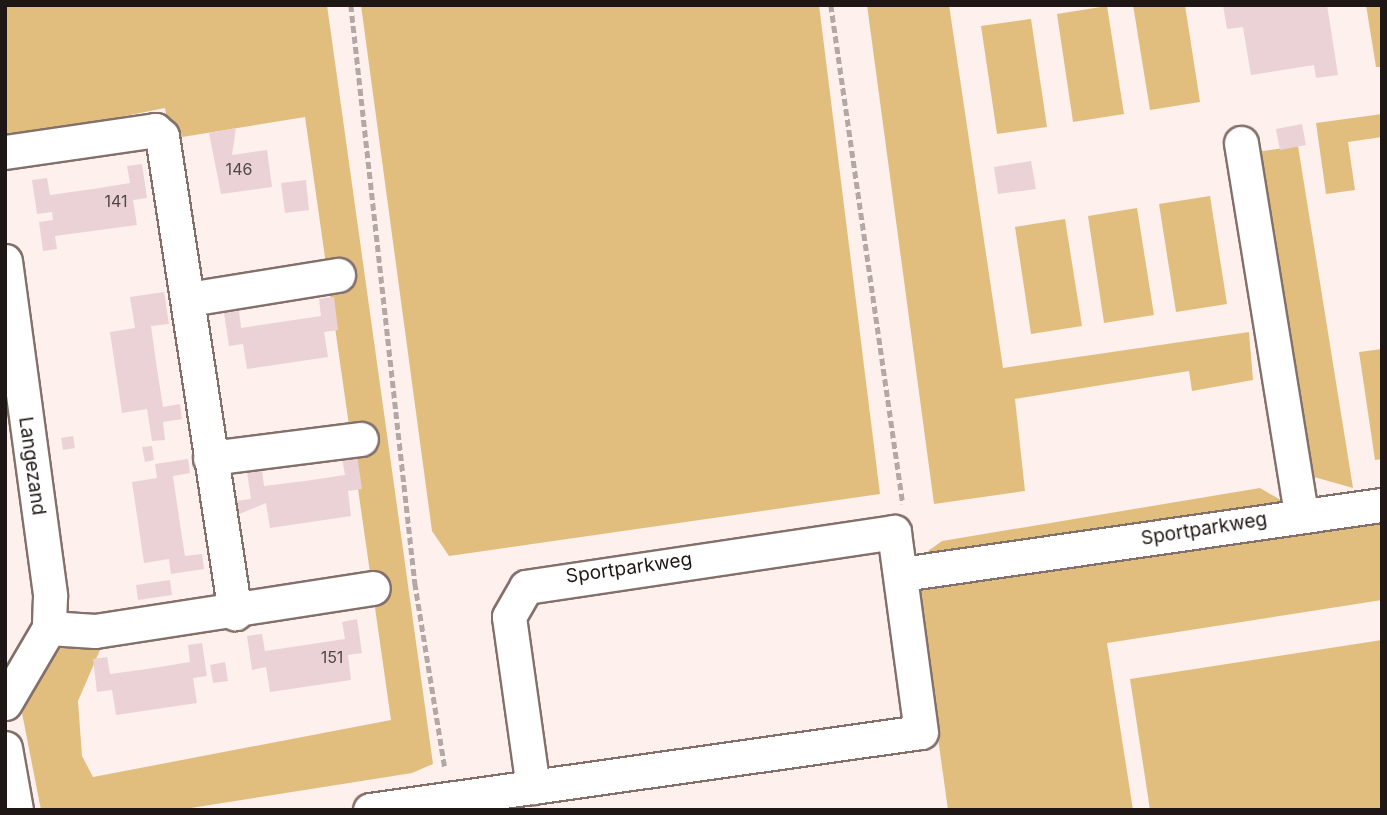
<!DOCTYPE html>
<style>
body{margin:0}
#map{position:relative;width:1387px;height:815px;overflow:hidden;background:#fef0ed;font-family:Inter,sans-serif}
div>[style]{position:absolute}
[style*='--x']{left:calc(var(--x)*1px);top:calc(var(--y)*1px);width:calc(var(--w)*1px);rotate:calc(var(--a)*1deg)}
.green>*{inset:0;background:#e2be7e}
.building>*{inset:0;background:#ead2d6}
.path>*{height:4.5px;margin-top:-2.25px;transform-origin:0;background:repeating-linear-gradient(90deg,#b4a8a6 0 7px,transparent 0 10.5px)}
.roads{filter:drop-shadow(2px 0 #84706b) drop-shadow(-2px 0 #84706b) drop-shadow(0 2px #84706b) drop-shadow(0 -2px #84706b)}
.minor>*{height:33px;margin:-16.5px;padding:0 16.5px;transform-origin:16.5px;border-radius:16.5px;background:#fff}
span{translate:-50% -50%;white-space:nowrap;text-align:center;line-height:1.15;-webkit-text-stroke:5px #fff;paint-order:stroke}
.number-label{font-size:16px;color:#524646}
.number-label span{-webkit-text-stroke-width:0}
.street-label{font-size:19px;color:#1f1716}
.frame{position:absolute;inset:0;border:7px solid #1f1716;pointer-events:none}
</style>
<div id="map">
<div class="green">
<i style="clip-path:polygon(5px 5px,327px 5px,433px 764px,412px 773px,178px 810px,41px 810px,22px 713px,58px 640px,100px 650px,78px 701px,82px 756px,93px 777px,391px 720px,305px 117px,170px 139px,165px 108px,5px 140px)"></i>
<i style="clip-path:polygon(361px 5px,819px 5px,880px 494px,449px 556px,432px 531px)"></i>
<i style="clip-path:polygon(867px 5px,949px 5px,1003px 368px,1249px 332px,1253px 380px,1192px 391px,1189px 371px,1015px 399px,1025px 491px,934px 504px)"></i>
<i style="clip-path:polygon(1133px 5px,1185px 5px,1200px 102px,1150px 110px)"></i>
<i style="clip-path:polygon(1366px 5px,1382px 5px,1382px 67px,1376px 67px)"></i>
<i style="clip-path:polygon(1107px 6px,1124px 114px,1073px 122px,1057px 14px)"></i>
<i style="clip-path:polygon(1031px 19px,1047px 127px,997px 134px,981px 26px)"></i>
<i style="clip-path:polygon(1382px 114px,1382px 137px,1348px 142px,1355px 190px,1326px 194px,1316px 123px)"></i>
<i style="clip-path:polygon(1298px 146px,1353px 488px,1307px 475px,1256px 152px)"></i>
<i style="clip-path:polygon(1210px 196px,1227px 304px,1176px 312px,1159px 204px)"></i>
<i style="clip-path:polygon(1137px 208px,1154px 315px,1104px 323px,1088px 216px)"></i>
<i style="clip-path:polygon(1065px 219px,1082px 326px,1031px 334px,1015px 227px)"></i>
<i style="clip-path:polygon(1382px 349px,1382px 459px,1375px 460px,1359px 352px)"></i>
<i style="clip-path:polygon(1260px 488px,1315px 520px,1382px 516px,1382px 600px,1107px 643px,1133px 810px,948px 810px,917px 587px,928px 551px,942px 541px)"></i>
<i style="clip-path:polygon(1382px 640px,1382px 810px,1150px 810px,1130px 679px)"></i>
</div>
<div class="building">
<i style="clip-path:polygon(1223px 5px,1327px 5px,1338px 75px,1316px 78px,1314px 65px,1251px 75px,1243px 27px,1227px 29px)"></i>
<i style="clip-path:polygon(1302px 124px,1306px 145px,1280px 150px,1276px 129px)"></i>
<i style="clip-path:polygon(236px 128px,232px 155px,267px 150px,272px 187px,221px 194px,209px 133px)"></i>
<i style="clip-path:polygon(1031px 161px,1036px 189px,998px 194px,994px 167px)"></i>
<i style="clip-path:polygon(142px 164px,147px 198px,133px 200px,137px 225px,55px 236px,57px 249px,43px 251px,39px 222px,53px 220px,52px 212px,37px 214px,32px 180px,47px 178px,50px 195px,93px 189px,130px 183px,127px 166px)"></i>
<i style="clip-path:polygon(306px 180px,309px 210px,285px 213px,281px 183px)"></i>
<i style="clip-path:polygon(164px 292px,169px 324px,151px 326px,157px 369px,163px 407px,180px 404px,182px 419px,163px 422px,165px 440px,152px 441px,147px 409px,122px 413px,110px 332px,135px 328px,130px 297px)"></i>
<i style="clip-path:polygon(334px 297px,338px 330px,324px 332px,328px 357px,247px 369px,243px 344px,229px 346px,224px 313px,239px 311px,241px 328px,267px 324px,321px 316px,319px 299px)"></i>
<i style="clip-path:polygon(73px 436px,75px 448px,63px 450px,61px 438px)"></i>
<i style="clip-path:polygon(152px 446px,154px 460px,145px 462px,142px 447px)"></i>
<i style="clip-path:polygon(357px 455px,362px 489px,348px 491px,351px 516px,270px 528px,266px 503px,237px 515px,235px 501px,251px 499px,247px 472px,262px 470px,264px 486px,305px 481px,345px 475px,342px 458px)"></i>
<i style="clip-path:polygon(188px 459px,190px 473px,173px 476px,181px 531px,185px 556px,202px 554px,204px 569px,171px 574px,169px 559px,144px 563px,132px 482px,157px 478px,155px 464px)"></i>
<i style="clip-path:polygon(170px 580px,172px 595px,138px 600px,136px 585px)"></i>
<i style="clip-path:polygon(357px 619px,362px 653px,348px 655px,351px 680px,270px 692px,266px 667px,252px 670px,247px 636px,262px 634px,265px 651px,345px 639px,342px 622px)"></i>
<i style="clip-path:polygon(202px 643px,207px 676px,193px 678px,197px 703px,116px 715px,112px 690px,97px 692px,93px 659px,107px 657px,110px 674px,147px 669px,190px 662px,188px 645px)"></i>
<i style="clip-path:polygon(225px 662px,228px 681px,213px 683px,210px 665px)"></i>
</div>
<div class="path">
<i style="--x:351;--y:5;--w:582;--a:83.68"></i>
<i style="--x:415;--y:583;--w:187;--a:80.8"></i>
<i style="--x:831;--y:5;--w:504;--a:81.79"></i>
</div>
<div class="roads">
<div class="minor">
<i style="--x:1241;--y:143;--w:376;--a:80.8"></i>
<i style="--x:5;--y:152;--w:152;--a:-8.3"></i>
<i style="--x:155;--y:130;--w:9;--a:41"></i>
<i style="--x:162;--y:136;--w:483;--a:81.3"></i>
<i style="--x:5;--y:261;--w:338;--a:82.3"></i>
<i style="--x:50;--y:596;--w:32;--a:92"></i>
<i style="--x:189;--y:299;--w:151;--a:-9.2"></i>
<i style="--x:210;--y:458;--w:152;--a:-7.2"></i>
<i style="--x:902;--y:574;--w:485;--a:-8.2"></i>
<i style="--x:5;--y:703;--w:87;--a:-59.6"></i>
<i style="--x:49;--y:628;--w:46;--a:3.7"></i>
<i style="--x:95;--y:631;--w:281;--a:-8.8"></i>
<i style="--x:5;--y:748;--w:63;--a:79.9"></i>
<i style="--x:370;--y:810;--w:556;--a:-8.06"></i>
<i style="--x:921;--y:732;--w:202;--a:-97.7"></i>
<i style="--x:894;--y:532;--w:372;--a:171.5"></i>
<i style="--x:526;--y:587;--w:34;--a:120"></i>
<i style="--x:509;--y:617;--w:172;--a:82"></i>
</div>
</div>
<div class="number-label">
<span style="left:239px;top:169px">146</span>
<span style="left:116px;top:201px">141</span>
<span style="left:332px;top:657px">151</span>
</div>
<div class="street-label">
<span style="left:32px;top:466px;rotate:82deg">Langezand</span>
<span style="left:1204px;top:529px;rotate:-9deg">Sportparkweg</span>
<span style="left:629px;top:568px;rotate:-8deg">Sportparkweg</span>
</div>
<div class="frame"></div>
</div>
